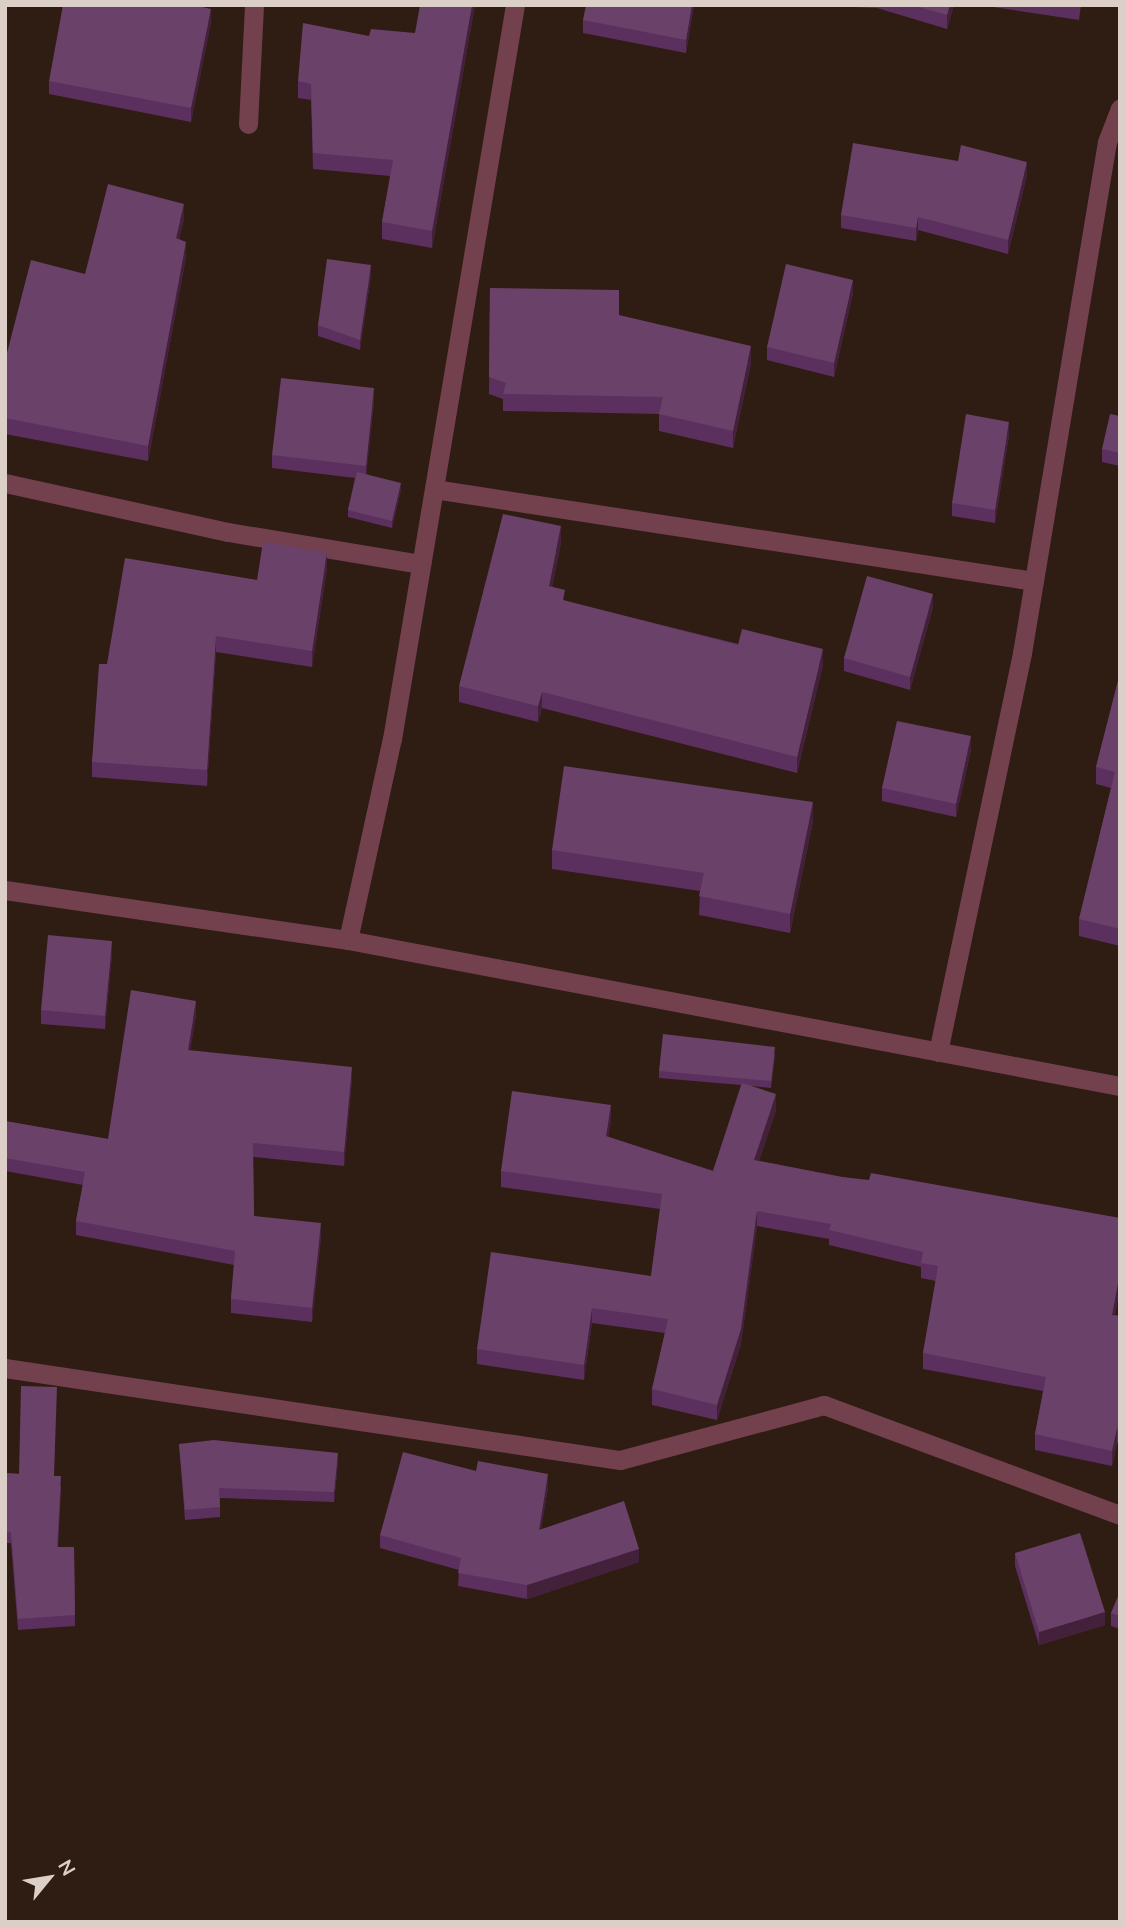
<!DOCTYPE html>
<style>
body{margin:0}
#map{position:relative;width:1125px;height:1927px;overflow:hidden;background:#2f1c12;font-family:Mulish,sans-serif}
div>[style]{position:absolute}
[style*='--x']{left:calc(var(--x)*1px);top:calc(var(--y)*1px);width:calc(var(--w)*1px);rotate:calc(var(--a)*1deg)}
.service>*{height:19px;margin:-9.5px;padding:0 9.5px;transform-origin:9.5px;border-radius:9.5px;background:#73414d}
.minor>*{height:19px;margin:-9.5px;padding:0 9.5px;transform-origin:9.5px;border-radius:9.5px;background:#73414d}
.wall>*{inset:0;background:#5b305e}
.shaded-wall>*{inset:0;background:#43213b}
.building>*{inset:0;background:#694169}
span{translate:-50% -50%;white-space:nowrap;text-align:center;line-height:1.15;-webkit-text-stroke:5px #2f1c12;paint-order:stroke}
.frame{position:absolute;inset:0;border:7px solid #dccfc8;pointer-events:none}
.north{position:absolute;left:14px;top:1843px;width:70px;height:70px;-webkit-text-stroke:5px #2f1c12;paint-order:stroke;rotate:60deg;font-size:19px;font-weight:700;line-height:28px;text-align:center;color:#dccfc8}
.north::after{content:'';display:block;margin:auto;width:24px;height:32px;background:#dccfc8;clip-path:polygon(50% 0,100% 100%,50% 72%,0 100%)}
</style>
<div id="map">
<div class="service">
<i style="--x:248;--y:124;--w:119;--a:-87.1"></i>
</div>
<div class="minor">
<i style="--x:5;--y:483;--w:228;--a:12.4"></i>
<i style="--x:228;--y:532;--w:196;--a:9.4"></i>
<i style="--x:434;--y:489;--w:607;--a:8.72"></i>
<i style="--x:5;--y:890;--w:347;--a:8.3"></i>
<i style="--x:348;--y:940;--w:786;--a:10.71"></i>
<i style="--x:348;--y:940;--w:206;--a:-77.7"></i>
<i style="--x:392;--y:739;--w:744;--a:-80.49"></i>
<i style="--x:938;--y:1052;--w:408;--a:-78.1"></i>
<i style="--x:1022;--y:653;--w:518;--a:-80.56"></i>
<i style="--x:1107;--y:142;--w:36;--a:-69"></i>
<i style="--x:5;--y:1368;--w:622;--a:8.51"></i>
<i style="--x:620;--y:1460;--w:211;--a:-15.1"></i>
<i style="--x:824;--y:1405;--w:316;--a:20.4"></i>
</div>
<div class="wall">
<i style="clip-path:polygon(475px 5px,432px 248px,382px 239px,382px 222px,390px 176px,313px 169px,311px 100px,298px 98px,298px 81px,369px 36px,415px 33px)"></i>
<i style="clip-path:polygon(694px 5px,686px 53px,583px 33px,583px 20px)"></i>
<i style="clip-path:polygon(799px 5px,954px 5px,947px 29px,877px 8px)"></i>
<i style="clip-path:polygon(980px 5px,1081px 5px,1079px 20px)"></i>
<i style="clip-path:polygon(211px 22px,191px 122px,49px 94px,49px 81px)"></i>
<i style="clip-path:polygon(958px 161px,1027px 175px,1008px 254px,918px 230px,916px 241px,841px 228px,841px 215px)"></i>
<i style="clip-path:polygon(184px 219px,179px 239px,186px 257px,148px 461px,5px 434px,5px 352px,7px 353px,85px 274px)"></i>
<i style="clip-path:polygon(371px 275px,360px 350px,318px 336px,318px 325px)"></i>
<i style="clip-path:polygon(490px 288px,619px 315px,751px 363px,733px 448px,659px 431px,659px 414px,503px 411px,503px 399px,489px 394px)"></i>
<i style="clip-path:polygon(853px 293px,834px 377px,767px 360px,767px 347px)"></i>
<i style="clip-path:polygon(374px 402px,366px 474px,401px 490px,392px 528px,348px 517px,348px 510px,355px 478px,272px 468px,272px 455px)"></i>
<i style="clip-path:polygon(1120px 416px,1120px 466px,1102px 462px,1102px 449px)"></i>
<i style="clip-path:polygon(1009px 435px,995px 523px,952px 516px,952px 503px)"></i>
<i style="clip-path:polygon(561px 543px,552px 587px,565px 601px,823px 665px,797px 773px,542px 708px,538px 722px,459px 702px,459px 686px)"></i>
<i style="clip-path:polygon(327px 568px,312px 667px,216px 652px,207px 786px,92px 777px,92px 762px,107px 664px)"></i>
<i style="clip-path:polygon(933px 607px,910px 690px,844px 671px,844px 658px)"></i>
<i style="clip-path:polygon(1120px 673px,1120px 946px,1079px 936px,1079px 919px,1111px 788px,1096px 784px,1096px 767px)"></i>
<i style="clip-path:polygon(971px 750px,956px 817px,882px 801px,882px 788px)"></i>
<i style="clip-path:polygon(813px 821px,790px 933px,699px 915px,700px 891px,552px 869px,552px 850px)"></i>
<i style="clip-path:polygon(112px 954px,105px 1029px,41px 1024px,41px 1010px)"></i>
<i style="clip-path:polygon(196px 1015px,190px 1051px,352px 1080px,344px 1166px,253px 1157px,254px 1216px,321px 1237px,312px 1322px,231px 1313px,231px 1299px,234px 1265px,76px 1235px,76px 1221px,83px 1185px,5px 1171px,5px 1121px,108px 1139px)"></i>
<i style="clip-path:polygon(775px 1054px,771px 1088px,751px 1086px,776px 1110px,759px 1161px,842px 1177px,1120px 1218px,1120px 1287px,1115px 1315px,1120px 1316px,1120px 1443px,1117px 1443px,1112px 1466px,1035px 1450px,1035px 1434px,1043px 1391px,923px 1369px,923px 1353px,936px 1281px,921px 1278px,921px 1267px,829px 1245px,829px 1239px,757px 1226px,741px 1344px,717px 1420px,652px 1405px,652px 1389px,665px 1333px,592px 1323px,584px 1380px,477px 1364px,477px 1349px,651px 1276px,660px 1209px,501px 1187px,501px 1171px,611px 1120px,608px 1137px,713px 1171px,741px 1085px,659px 1078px,659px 1071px)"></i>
<i style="clip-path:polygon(179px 1444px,338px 1462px,334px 1502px,220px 1498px,220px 1517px,185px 1520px)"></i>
<i style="clip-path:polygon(476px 1471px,548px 1487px,541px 1529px,639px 1562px,527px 1599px,458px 1586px,459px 1570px,380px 1548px,380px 1535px)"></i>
<i style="clip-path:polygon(5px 1473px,55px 1476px,61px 1487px,58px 1547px,74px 1547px,75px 1626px,18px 1630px,11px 1543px,5px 1543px)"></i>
<i style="clip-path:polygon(1015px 1553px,1105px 1625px,1039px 1645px,1015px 1566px)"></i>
<i style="clip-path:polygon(1120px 1592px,1120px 1629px,1111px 1626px,1111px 1613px)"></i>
</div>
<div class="shaded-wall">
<i style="clip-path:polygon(472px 5px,475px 5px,432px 248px,432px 231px)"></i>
<i style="clip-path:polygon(692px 5px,694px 5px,686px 53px,686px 40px)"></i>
<i style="clip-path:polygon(950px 5px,954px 5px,947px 29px,947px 15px)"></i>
<i style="clip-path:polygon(211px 9px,211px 22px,191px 122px,191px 108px)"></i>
<i style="clip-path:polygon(1027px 162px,1027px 175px,1008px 254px,1008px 240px)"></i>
<i style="clip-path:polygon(184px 204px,184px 219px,176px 253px,176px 238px)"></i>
<i style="clip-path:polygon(918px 217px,918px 230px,916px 241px,916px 228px)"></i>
<i style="clip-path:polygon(186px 242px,186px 257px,148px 461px,148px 446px)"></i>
<i style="clip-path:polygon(371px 265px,371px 275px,360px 350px,360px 340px)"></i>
<i style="clip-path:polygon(853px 280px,853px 293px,834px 377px,834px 363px)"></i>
<i style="clip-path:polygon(751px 346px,751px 363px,733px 448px,733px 431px)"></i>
<i style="clip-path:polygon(374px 388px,374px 402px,366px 480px,366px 466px)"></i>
<i style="clip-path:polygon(1009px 422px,1009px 435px,995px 523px,995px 510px)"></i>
<i style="clip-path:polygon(401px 483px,401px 490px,392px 528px,392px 521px)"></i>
<i style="clip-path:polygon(561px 526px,561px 543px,549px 603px,549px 586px)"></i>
<i style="clip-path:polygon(327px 552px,327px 568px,312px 667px,312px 651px)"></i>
<i style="clip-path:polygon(933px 594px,933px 607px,910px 690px,910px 677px)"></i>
<i style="clip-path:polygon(216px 636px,216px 652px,207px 786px,207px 770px)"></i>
<i style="clip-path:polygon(823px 649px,823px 665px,797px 773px,797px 757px)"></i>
<i style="clip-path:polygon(542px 692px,542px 708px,538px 722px,538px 706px)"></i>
<i style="clip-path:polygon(971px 736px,971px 750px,956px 817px,956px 804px)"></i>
<i style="clip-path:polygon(813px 802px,813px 821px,790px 933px,790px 914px)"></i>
<i style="clip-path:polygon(112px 941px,112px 954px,105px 1029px,105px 1016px)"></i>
<i style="clip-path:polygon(196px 1001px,196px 1015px,188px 1064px,188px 1050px)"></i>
<i style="clip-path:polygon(352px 1067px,352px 1080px,344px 1166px,344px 1152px)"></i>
<i style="clip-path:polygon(776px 1094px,776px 1110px,754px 1176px,754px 1160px)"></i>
<i style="clip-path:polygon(611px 1105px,611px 1120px,606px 1152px,606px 1136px)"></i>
<i style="clip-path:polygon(757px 1211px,757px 1226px,741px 1344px,717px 1420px,717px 1405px)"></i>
<i style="clip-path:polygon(321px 1223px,321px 1237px,312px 1322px,312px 1308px)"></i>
<i style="clip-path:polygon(1120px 1272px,1120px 1287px,1112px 1330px,1112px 1315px)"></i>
<i style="clip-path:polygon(592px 1308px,592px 1323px,584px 1380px,584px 1365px)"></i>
<i style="clip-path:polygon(1117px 1428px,1117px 1443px,1112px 1466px,1112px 1451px)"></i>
<i style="clip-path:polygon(338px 1453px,338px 1462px,334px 1502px,334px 1492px)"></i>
<i style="clip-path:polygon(548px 1474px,548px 1487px,539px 1543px,539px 1530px)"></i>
<i style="clip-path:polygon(639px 1549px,639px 1562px,527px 1599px,527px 1585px)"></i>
<i style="clip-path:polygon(1105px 1612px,1105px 1625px,1039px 1645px,1039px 1632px)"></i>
</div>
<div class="building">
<i style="clip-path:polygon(63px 5px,194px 5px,211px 9px,191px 108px,49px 81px)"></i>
<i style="clip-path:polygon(420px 5px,472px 5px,432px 231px,382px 222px,393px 160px,313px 153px,311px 84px,298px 81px,303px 23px,369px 36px,371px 29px,415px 33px)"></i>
<i style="clip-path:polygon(586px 5px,692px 5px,686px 40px,583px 20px)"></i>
<i style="clip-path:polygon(912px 5px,950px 5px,947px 15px)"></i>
<i style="clip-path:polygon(853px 143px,958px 161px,961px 145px,1027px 162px,1008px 240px,918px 217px,916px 228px,841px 215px)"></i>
<i style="clip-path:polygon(108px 184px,184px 204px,176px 238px,186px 242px,148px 446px,5px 418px,5px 352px,7px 353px,31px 260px,85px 274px)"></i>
<i style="clip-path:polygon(327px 259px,371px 265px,360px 340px,318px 325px)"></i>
<i style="clip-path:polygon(786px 264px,853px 280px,834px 363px,767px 347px)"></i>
<i style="clip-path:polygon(490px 288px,619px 290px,619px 315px,751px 346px,733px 431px,659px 414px,663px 397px,503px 394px,506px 383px,489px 377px)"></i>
<i style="clip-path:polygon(281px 378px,374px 388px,366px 466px,272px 455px)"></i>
<i style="clip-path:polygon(966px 414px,1009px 422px,995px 510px,952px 503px)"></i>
<i style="clip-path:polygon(1110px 414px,1120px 416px,1120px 453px,1102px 449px)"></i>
<i style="clip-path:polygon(357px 472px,401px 483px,392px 521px,348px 510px)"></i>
<i style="clip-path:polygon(503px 514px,561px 526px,549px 586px,565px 590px,563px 600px,738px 645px,742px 629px,823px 649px,797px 757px,542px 692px,538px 706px,459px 686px)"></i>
<i style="clip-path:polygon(263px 542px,327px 552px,312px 651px,216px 636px,207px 770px,92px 762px,99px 664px,107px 664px,125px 558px,257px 580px)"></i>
<i style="clip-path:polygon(867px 576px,933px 594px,910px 677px,844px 658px)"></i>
<i style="clip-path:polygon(1120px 673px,1120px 929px,1079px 919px,1115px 772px,1096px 767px)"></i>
<i style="clip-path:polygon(897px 721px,971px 736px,956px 804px,882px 788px)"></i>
<i style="clip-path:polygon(564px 766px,813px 802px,790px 914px,699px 896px,704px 873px,552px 850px)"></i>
<i style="clip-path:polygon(48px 935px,112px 941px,105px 1016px,41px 1010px)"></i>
<i style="clip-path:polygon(131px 990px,196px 1001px,188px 1050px,352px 1067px,344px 1152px,253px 1143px,254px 1216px,321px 1223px,312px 1308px,231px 1299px,235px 1251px,76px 1221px,85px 1172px,5px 1158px,5px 1121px,108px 1139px)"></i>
<i style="clip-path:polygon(663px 1034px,775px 1047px,771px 1081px,659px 1071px)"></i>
<i style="clip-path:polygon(742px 1083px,776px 1094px,754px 1160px,842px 1177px,869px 1180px,871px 1173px,1120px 1218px,1120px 1272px,1112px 1315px,1120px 1316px,1120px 1428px,1117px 1428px,1112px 1451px,1035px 1434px,1046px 1377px,923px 1353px,938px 1266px,921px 1263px,923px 1252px,829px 1230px,831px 1224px,757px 1211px,741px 1329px,717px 1405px,652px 1389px,668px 1319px,592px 1308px,584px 1365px,477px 1349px,491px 1252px,651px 1276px,662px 1194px,501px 1171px,512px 1091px,611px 1105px,606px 1136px,713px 1171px)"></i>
<i style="clip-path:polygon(21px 1386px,57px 1387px,54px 1476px,61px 1476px,57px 1547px,74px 1547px,75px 1615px,18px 1619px,11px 1532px,5px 1532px,5px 1473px,19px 1474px)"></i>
<i style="clip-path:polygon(214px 1440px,338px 1453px,334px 1492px,219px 1488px,220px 1507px,185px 1510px,179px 1444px)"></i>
<i style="clip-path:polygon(403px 1452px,476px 1471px,478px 1461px,548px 1474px,539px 1530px,624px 1501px,639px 1549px,527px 1585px,458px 1573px,461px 1558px,380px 1535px)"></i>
<i style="clip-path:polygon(1080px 1533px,1105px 1612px,1039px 1632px,1015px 1553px)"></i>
<i style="clip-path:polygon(1120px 1592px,1120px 1616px,1111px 1613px)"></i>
</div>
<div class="frame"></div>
<div class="north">N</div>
</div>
